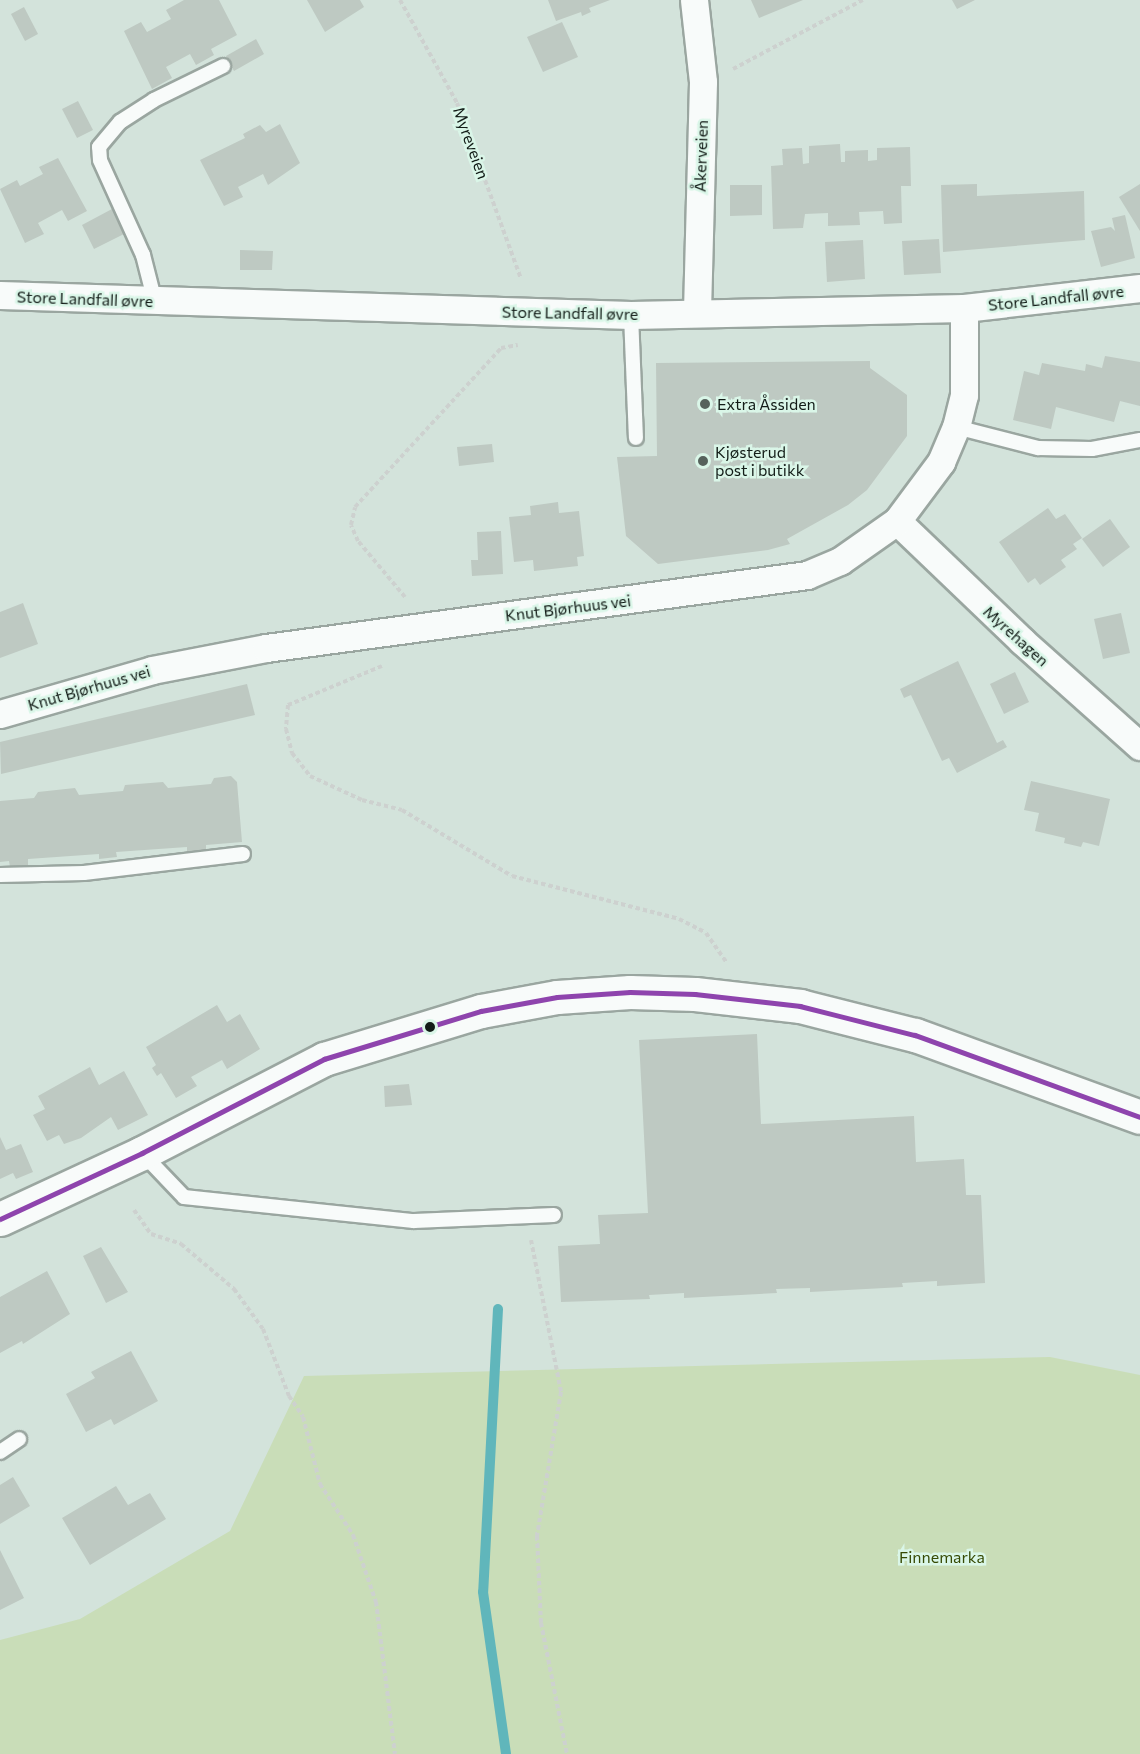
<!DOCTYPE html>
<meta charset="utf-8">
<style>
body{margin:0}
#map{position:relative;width:1140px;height:1754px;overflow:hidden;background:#d3e3db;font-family:Commissioner,sans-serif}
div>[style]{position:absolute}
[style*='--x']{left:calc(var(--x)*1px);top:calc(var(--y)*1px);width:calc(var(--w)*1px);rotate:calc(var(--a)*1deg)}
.green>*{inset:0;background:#c9ddb8}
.stream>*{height:10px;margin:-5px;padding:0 5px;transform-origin:5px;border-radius:5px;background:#60b6bb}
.building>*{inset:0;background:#bec9c2}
.path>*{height:4px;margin-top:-2px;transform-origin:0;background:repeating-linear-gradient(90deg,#cdd1cf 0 4.5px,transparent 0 7.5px)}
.roads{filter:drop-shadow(2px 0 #9aa6a0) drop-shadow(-2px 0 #9aa6a0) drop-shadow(0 2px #9aa6a0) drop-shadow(0 -2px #9aa6a0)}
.service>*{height:14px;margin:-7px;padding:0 7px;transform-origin:7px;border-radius:7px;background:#f8fbfa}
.minor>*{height:27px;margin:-13.5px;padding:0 13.5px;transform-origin:13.5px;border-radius:13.5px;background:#f8fbfa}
.secondary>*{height:33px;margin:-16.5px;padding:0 16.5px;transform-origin:16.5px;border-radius:16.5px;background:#f8fbfa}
.bus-1>*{height:4.5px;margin:-2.25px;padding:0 2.25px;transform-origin:2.25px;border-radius:2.25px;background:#8e44ad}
.dots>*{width:16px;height:16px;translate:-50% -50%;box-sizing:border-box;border:3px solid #daf6e8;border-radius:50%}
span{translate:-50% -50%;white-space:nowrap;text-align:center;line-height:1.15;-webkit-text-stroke:5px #daf6e8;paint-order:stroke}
.street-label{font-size:16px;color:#121c17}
.poi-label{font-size:16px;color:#121c17}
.left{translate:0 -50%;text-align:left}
.park-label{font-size:16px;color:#364a04}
</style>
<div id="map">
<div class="green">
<i style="clip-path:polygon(1050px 1357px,1140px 1375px,1140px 1754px,0 1754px,0 1640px,80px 1619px,230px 1531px,304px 1376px)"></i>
</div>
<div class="stream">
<i style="--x:498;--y:1309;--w:283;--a:93"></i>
<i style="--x:483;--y:1592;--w:164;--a:81.9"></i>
</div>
<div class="building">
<i style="clip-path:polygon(184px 0,219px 0,237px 35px,211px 49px,214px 55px,196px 65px,190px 54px,166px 67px,172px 78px,152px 89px,124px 31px,141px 22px,147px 32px,171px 19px,166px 10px)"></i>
<i style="clip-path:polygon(307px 0,360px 0,364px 7px,325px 32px)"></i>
<i style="clip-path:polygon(548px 0,610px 0,589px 8px,591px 12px,582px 16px,581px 12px,556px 21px)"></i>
<i style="clip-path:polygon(751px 0,803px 0,759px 18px)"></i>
<i style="clip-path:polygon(952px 0,975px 0,957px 9px)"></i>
<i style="clip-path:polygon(24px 7px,38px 34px,25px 41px,11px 14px)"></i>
<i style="clip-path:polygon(562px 22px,578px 57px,543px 72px,527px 37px)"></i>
<i style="clip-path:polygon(256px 39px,264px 54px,234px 71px,226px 56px)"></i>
<i style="clip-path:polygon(78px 101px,93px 130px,77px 138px,62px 109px)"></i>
<i style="clip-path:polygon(280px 124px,300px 163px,268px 185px,263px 174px,238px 187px,243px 197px,224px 206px,200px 160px,245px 138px,243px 134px,260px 125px,266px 132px)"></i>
<i style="clip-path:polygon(840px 144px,841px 162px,845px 162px,845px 151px,868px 150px,868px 161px,877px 160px,877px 148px,910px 147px,911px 186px,901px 186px,902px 223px,884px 224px,883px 211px,859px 212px,860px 225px,828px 226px,828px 213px,805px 214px,803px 228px,773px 229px,771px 166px,783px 165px,782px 149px,802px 148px,803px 164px,809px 163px,809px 146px)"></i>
<i style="clip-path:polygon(58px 158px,87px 211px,68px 221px,62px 210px,38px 223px,44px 234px,25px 243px,0 189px,17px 180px,20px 186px,43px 174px,39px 167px)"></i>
<i style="clip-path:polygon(977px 184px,977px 196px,1084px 191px,1085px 240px,943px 252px,941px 185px)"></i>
<i style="clip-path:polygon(1140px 184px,1140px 231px,1119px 197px)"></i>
<i style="clip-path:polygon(730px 185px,762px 185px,762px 215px,730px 216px)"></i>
<i style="clip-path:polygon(112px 209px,124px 234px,94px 249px,82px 225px)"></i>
<i style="clip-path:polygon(1125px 215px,1135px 258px,1101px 267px,1091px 231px,1111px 227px,1115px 231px,1112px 218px)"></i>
<i style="clip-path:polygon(939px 239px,941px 273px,904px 275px,902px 241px)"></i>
<i style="clip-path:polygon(863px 240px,865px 279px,827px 282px,825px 242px)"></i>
<i style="clip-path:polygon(240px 250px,273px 251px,272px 270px,240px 270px)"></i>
<i style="clip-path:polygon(1105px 356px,1140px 362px,1140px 406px,1120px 401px,1114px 422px,1056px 407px,1051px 429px,1013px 420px,1024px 371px,1039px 375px,1042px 363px,1085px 371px,1086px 364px,1102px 368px)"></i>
<i style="clip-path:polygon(870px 361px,870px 368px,907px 395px,907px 436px,867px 490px,848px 505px,787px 539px,790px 544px,768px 550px,658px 564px,626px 536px,617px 457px,657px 456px,656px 363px)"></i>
<i style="clip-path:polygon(492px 444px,494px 462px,459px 466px,457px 447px)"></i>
<i style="clip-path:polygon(558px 502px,559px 513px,579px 511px,584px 556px,577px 557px,578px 566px,534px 571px,533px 560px,514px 562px,509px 517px,531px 515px,530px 506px)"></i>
<i style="clip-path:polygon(1048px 508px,1056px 519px,1065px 514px,1082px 538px,1073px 544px,1077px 549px,1061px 560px,1066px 567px,1040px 585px,1035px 578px,1028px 583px,999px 542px)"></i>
<i style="clip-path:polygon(1110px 519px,1130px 547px,1103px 567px,1082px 539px)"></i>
<i style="clip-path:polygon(501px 531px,503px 574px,472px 576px,471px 560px,478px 560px,477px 532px)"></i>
<i style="clip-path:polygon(23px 603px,38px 644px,0 658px,0 612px)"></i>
<i style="clip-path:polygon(1121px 613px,1130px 653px,1103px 659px,1094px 619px)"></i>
<i style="clip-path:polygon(958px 661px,997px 743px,1003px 740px,1007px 747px,957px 773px,949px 758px,942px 761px,911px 695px,904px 698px,900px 689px)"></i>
<i style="clip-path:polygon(1015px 672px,1029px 702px,1004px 714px,990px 684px)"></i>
<i style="clip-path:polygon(247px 684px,255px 715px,1px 774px,0 742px)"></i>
<i style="clip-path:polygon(231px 776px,237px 782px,242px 842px,206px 845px,206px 850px,187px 852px,187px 847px,116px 852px,117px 857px,99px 859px,99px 854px,28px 859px,28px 865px,10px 867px,9px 861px,0 862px,0 801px,34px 798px,38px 792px,75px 788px,79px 795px,123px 791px,125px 785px,163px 782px,168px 788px,211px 784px,214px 778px)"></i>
<i style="clip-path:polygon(1031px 781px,1110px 799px,1099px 846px,1083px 842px,1081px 847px,1064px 843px,1065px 838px,1035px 831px,1039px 813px,1024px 810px)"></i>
<i style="clip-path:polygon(217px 1005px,227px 1022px,240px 1014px,260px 1049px,227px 1069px,222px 1060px,191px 1077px,197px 1086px,176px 1098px,161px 1073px,157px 1076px,152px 1068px,156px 1065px,146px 1047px)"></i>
<i style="clip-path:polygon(757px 1034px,761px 1124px,914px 1116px,916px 1162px,964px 1159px,966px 1195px,981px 1195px,985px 1283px,937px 1286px,937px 1281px,902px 1283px,903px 1287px,810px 1292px,810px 1288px,776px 1289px,777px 1293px,684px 1298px,684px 1293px,649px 1295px,650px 1299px,561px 1302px,558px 1246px,600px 1244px,598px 1215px,648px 1213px,639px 1040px)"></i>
<i style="clip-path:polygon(90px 1067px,99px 1085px,124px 1071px,148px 1115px,118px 1130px,111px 1117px,81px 1138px,64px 1144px,59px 1135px,47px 1141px,33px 1115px,45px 1109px,38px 1096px)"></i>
<i style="clip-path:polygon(409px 1084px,412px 1105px,385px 1107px,384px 1086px)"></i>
<i style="clip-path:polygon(0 1137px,6px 1150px,21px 1144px,33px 1172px,16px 1179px,13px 1173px,0 1179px)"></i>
<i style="clip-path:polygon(101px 1247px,128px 1292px,106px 1303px,83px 1256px)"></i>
<i style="clip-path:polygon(47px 1271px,70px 1314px,23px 1344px,22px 1341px,0 1353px,0 1297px)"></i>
<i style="clip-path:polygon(131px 1351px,158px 1401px,114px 1425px,111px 1419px,86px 1432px,66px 1394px,95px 1378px,91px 1372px)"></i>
<i style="clip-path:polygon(13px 1477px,30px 1506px,0 1524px,0 1485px)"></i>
<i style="clip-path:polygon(116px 1486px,128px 1505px,150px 1493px,166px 1519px,90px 1565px,62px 1518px)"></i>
<i style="clip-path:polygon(0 1550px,24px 1598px,0 1610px)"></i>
</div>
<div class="path">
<i style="--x:400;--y:0;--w:118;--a:61"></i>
<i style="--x:457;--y:103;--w:187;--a:70"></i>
<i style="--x:733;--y:69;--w:147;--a:-28"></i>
<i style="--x:405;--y:597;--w:73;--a:-130"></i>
<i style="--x:358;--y:541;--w:17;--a:-114"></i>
<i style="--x:351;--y:525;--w:18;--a:-77"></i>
<i style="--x:355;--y:507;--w:216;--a:-47.4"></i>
<i style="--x:501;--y:348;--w:17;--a:-10"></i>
<i style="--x:382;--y:666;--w:102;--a:157.5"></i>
<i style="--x:288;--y:705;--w:24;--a:95"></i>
<i style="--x:286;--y:729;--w:25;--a:76"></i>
<i style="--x:292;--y:753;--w:29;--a:52"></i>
<i style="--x:310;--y:776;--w:57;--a:24.8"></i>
<i style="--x:362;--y:800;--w:41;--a:14"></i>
<i style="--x:402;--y:810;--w:128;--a:31"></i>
<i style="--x:512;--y:876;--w:172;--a:14.4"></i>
<i style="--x:679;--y:919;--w:30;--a:27"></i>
<i style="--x:706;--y:933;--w:37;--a:55"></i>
<i style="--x:134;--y:1210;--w:29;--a:55"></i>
<i style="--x:151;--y:1234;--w:32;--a:18"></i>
<i style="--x:181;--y:1244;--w:70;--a:40.3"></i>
<i style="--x:234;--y:1289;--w:49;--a:54.1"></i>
<i style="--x:263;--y:1329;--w:72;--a:68.8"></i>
<i style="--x:289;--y:1396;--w:25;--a:56"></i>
<i style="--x:303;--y:1417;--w:69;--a:75.8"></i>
<i style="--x:320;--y:1484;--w:61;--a:57.1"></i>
<i style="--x:353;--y:1535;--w:71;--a:71.1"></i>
<i style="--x:376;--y:1602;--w:153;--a:82.9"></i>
<i style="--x:531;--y:1240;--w:155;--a:78.8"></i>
<i style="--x:561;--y:1392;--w:146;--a:99.5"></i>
<i style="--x:537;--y:1536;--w:87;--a:87.4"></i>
<i style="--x:541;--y:1623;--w:134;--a:78.8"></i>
</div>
<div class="roads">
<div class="service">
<i style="--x:155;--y:302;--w:49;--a:-104.3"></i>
<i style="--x:143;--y:255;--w:104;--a:-114.4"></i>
<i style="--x:100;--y:160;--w:13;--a:-94"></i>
<i style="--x:99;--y:147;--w:33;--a:-50"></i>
<i style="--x:120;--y:122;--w:40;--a:-32.9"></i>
<i style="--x:154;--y:100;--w:77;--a:-26.2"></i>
<i style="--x:631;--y:315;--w:123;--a:87.7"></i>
<i style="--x:956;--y:427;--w:85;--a:14.4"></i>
<i style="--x:1038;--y:448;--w:54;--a:1.1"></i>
<i style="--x:1092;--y:449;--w:49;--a:-10.6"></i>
<i style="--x:0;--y:875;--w:84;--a:-1.4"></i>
<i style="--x:84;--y:873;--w:160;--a:-6.8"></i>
<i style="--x:142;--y:1153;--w:61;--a:46.3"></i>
<i style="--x:184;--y:1197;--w:231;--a:6"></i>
<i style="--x:414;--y:1221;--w:140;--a:-2.5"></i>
<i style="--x:0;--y:1452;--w:23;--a:-34"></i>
</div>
<div class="minor">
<i style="--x:694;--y:0;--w:82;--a:83.7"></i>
<i style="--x:703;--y:82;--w:231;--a:91.5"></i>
<i style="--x:0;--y:295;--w:631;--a:1.82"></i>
<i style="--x:631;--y:315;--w:333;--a:-1.2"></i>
<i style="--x:964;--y:308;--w:177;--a:-6.5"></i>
<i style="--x:897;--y:521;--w:173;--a:43.8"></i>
<i style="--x:1022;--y:641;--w:158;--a:41.7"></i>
<i style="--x:0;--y:714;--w:158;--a:-16.1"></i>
<i style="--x:152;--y:670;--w:116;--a:-10.9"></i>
<i style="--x:266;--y:648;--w:546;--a:-7.68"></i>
<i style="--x:807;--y:575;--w:36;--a:-23"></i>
<i style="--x:840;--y:561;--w:70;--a:-35.1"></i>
<i style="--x:897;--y:521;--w:74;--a:-53.3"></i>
<i style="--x:941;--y:462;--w:38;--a:-67"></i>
<i style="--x:956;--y:427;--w:33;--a:-76"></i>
<i style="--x:964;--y:395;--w:87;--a:-90"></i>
</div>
<div class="secondary">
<i style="--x:0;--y:1219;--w:157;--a:-24.9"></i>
<i style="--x:142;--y:1153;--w:205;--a:-27.3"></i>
<i style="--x:324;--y:1059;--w:164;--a:-17"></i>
<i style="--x:481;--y:1011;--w:77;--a:-10.4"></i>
<i style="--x:557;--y:997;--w:73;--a:-3.9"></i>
<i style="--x:630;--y:992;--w:65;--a:1.8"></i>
<i style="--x:695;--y:994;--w:106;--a:6.5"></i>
<i style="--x:800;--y:1006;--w:119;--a:14.2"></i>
<i style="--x:915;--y:1035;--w:239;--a:20"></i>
</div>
</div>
<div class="bus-1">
<i style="--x:0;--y:1219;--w:157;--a:-24.9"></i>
<i style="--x:142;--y:1153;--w:205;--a:-27.3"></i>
<i style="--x:324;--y:1059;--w:164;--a:-17"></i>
<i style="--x:481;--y:1011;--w:77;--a:-10.4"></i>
<i style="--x:557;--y:997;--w:73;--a:-3.9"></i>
<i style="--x:630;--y:992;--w:65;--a:1.8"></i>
<i style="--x:695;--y:994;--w:106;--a:6.5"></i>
<i style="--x:800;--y:1006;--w:119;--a:14.2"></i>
<i style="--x:915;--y:1035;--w:239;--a:20"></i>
</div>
<div class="dots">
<i style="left:705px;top:404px;background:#56625c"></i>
<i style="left:703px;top:461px;background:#56625c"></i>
<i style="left:430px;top:1027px;background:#121c17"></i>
</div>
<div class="street-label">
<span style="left:471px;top:143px;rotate:70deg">Myreveien</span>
<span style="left:701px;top:156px;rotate:-88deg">Åkerveien</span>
<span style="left:1056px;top:298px;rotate:-6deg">Store Landfall øvre</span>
<span style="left:85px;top:299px;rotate:2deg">Store Landfall øvre</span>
<span style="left:570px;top:313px;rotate:1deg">Store Landfall øvre</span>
<span style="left:568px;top:608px;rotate:-7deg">Knut Bjørhuus vei</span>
<span style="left:1016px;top:636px;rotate:42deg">Myrehagen</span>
<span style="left:89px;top:688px;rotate:-16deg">Knut Bjørhuus vei</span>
</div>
<div class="poi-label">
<span class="left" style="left:717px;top:404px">Extra Åssiden</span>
<span class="left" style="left:715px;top:461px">Kjøsterud<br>post i butikk</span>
</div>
<div class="park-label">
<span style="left:942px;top:1557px">Finnemarka</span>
</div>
</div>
